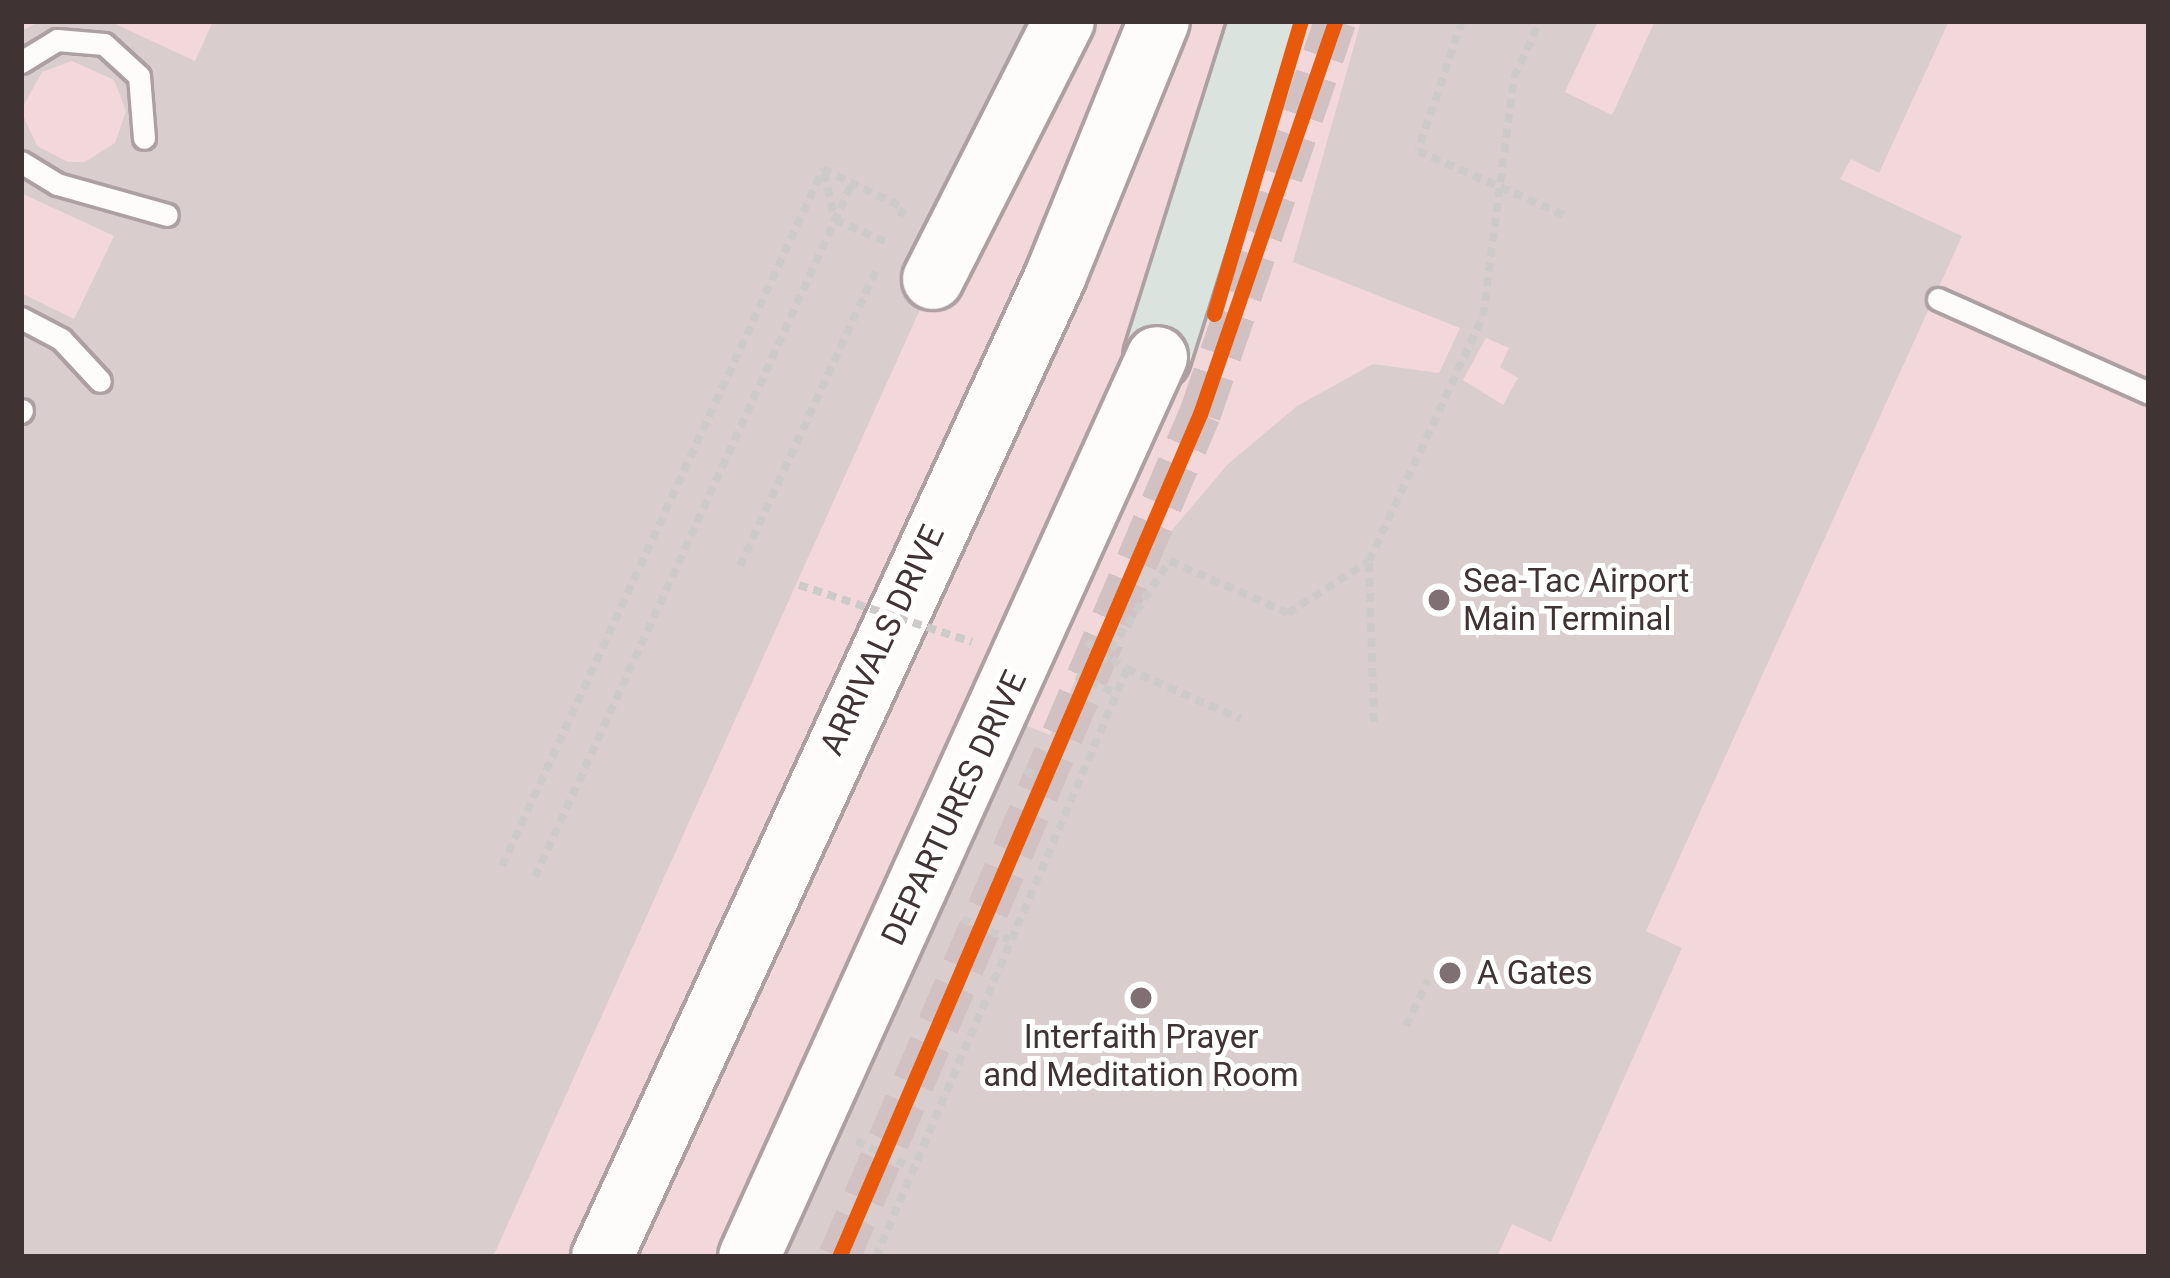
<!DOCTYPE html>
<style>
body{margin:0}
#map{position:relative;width:2170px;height:1278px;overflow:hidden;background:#f6e5e7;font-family:Roboto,sans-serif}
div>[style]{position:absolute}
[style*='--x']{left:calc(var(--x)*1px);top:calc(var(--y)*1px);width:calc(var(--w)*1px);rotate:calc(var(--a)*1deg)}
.built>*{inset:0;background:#f3d8db}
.building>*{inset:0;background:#dacdce}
.street-tunnel>*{height:42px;margin-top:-21px;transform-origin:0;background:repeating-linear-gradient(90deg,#d1c1c3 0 42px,transparent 0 63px)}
.path>*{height:8px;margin-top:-4px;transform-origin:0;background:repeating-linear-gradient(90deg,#cfcaca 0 9px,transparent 0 15px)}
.roads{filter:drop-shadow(3px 0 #ada0a2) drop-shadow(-3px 0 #ada0a2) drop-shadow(0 3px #ada0a2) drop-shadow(0 -3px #ada0a2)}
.lane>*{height:21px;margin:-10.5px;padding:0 10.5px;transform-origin:10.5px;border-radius:10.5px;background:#fefbfb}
.secondary>*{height:60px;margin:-30px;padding:0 30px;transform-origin:30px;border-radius:30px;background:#fefbfb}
.highway>*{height:66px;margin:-33px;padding:0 33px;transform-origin:33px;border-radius:33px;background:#dbe3de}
.path-bridge>*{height:8px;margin-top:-4px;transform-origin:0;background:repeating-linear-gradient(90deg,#cfcaca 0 9px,transparent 0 15px)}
.bridges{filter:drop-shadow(3px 0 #ada0a2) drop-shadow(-3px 0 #ada0a2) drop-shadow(0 3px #ada0a2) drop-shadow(0 -3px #ada0a2)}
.secondary-bridge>*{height:60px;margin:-30px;padding:0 30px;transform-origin:30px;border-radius:30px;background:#fefbfb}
.cycleway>*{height:15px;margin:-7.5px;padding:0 7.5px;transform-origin:7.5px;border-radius:7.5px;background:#e8590c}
.dots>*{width:33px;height:33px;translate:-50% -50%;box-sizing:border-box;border:6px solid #fff;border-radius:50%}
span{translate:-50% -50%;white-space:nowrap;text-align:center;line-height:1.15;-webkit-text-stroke:10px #fff;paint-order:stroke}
.poi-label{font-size:33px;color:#3f3334}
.left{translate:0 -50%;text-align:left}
.street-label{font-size:33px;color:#3f3334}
.frame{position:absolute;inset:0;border:24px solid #3f3334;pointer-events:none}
</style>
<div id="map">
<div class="built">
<i style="clip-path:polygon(21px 21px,2149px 21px,2149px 1257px,21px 1257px)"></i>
</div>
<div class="building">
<i style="clip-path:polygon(41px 21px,109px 21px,195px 61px,213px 21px,1050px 21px,493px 1257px,21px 1257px,21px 293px,74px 319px,114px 236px,21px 193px,21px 111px,37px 146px,68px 162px,85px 162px,115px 143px,126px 111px,114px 80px,72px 61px,42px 72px,21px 110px,21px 31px)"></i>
<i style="clip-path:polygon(evenodd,1361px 21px,1598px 21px,1565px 92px,1612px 115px,1655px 21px,1949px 21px,1879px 173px,1851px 159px,1840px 179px,1962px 236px,1646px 931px,1682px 948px,1551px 1242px,1512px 1224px,1497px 1257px,763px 1257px,1010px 719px,1050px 735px,1092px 645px,1150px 556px,1228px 464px,1297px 406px,1373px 364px,1439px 373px,1460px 328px,1293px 262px,1361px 21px,1486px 338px,1509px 348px,1500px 367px,1518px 378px,1503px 405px,1463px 380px,1486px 338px)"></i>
</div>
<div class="street-tunnel">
<i style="--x:839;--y:1257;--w:917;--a:-66.82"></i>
<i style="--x:1200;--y:414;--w:416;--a:-71"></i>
</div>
<div class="path">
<i style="--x:1462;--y:21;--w:137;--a:108.7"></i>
<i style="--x:1418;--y:151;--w:164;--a:23.7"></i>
<i style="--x:824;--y:173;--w:48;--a:76.8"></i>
<i style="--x:835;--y:220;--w:59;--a:23.1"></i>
<i style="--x:740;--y:566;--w:328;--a:-65.3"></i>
<i style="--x:1087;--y:642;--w:48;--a:34"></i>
<i style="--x:1127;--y:669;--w:124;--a:23.7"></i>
<i style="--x:1094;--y:674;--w:136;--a:-56.1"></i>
<i style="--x:1170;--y:561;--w:129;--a:23.8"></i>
<i style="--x:1288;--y:613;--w:96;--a:-32.7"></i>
<i style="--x:1076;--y:676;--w:41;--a:22.8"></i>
<i style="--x:1374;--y:722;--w:161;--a:-91.8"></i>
<i style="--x:1369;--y:561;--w:270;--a:-65"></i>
<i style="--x:1483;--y:316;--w:241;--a:-82.6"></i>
<i style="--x:1514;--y:77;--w:62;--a:-65.1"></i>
<i style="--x:1025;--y:770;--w:23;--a:29"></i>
<i style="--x:502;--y:866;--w:767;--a:-65.27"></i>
<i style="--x:823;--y:169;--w:90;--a:25.7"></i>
<i style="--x:904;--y:208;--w:9;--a:111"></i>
<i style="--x:535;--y:877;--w:763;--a:-65.45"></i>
<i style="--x:962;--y:919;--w:52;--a:23.6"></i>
<i style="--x:1406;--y:1026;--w:51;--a:-64.4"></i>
<i style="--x:856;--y:1141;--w:63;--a:25.3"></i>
<i style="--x:876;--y:1257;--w:639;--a:-66.88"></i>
</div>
<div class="roads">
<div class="lane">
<i style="--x:21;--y:62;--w:42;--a:-31.4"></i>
<i style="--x:57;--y:40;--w:47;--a:4.9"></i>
<i style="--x:104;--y:44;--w:47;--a:42.4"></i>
<i style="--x:139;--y:76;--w:62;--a:85.4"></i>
<i style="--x:21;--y:162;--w:42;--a:31.4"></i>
<i style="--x:57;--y:184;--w:114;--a:15.7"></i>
<i style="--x:1938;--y:299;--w:231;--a:24"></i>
<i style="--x:21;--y:318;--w:45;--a:27.7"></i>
<i style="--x:61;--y:339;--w:57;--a:47.1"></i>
<i style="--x:21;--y:412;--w:2;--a:-63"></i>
</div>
<div class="secondary">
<i style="--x:933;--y:279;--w:289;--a:-63.1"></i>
<i style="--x:602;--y:1257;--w:1080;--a:-65.19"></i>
<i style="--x:1055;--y:277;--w:276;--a:-67.9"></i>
</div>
<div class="highway">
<i style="--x:1157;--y:357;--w:352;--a:-72.5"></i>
</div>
</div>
<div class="path-bridge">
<i style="--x:799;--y:585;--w:182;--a:18.2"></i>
</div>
<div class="bridges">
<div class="secondary-bridge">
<i style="--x:749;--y:1257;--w:988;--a:-65.61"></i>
</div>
</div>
<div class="cycleway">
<i style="--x:1214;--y:314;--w:306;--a:-73.5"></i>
<i style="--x:839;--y:1257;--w:917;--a:-66.82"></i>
<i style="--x:1200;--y:414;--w:416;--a:-71"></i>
</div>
<div class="dots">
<i style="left:1439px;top:600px;background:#7f7173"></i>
<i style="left:1450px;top:973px;background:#7f7173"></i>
<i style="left:1141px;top:998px;background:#7f7173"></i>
</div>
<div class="poi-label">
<span class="left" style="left:1463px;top:600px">Sea-Tac Airport<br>Main Terminal</span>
<span class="left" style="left:1477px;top:973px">A Gates</span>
<span style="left:1141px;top:1056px">Interfaith Prayer<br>and Meditation Room</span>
</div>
<div class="street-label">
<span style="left:882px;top:640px;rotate:-65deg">ARRIVALS DRIVE</span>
<span style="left:954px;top:808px;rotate:-65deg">DEPARTURES DRIVE</span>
</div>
<div class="frame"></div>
</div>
